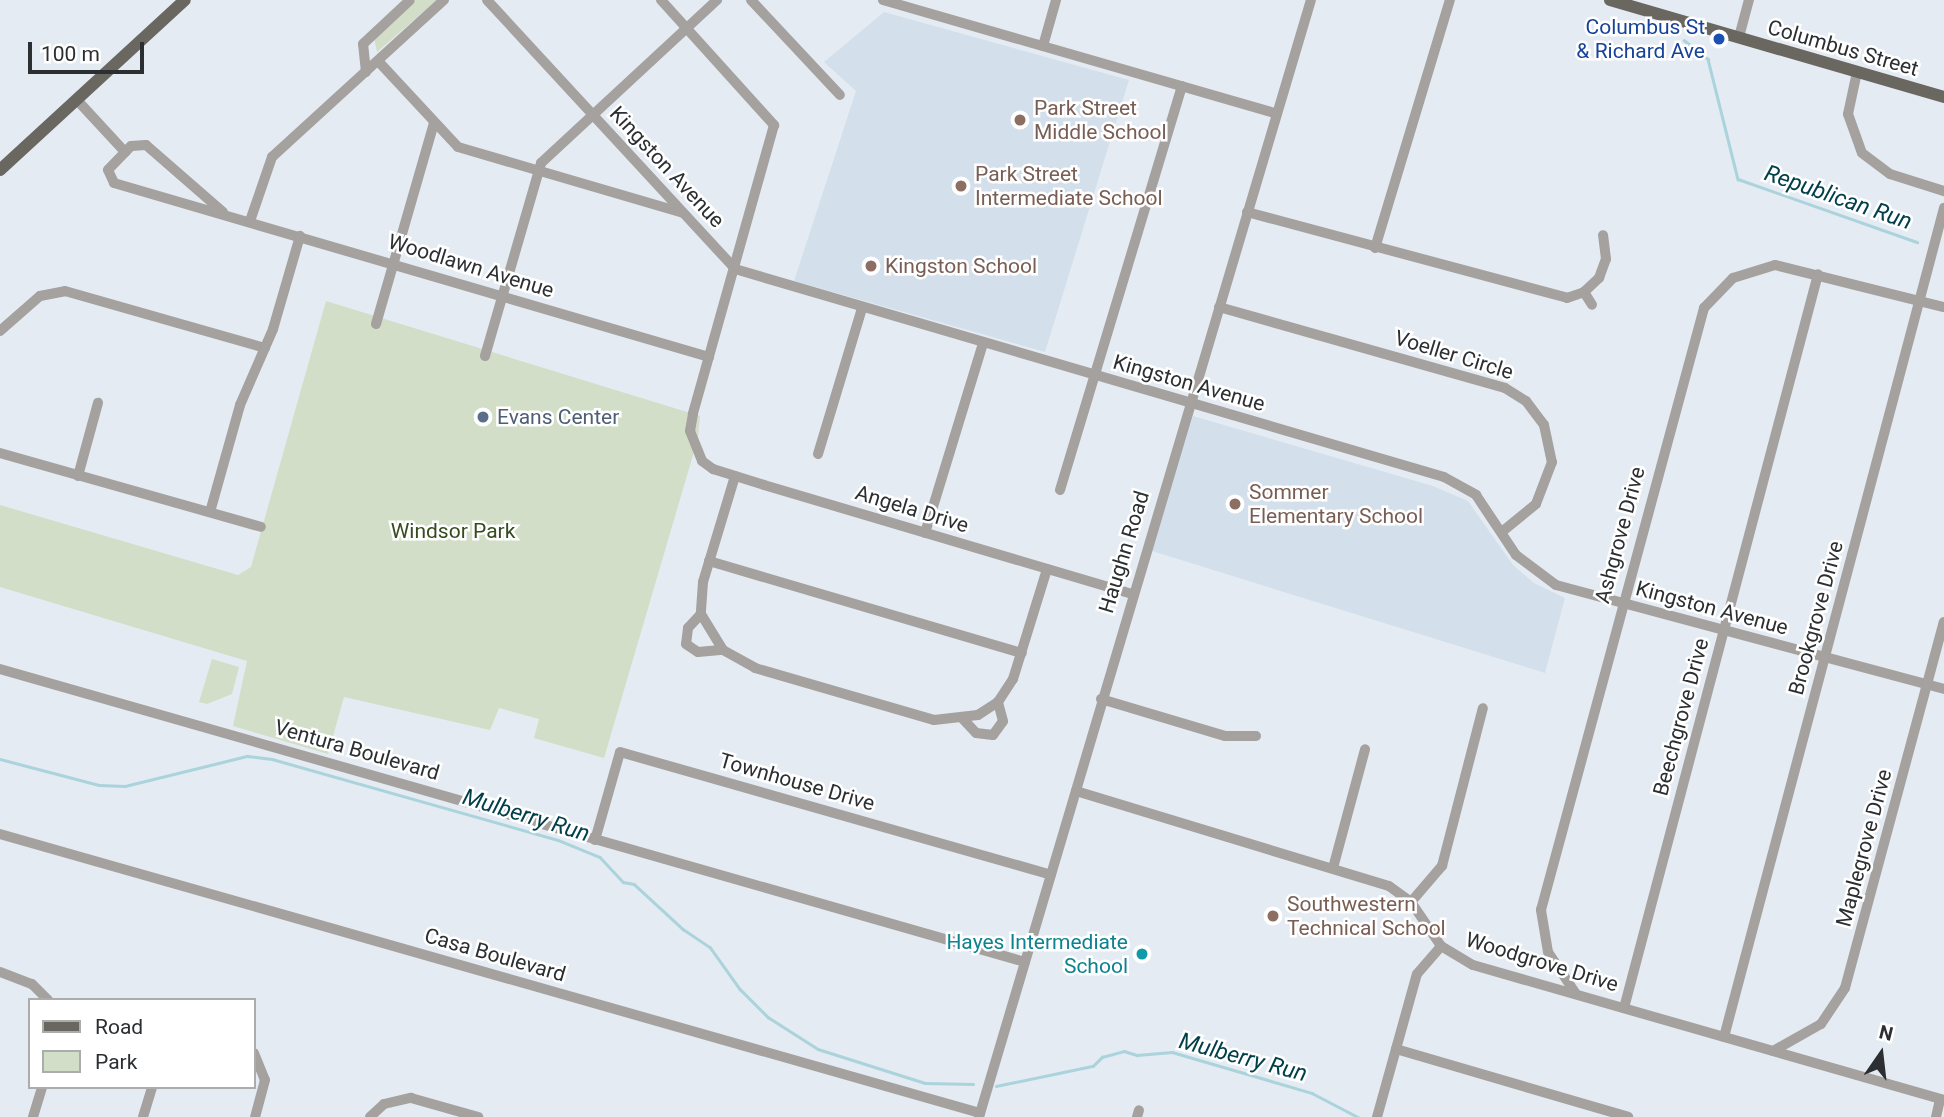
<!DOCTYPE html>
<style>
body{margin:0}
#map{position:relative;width:1944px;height:1117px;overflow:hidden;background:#e4ebf2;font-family:Roboto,sans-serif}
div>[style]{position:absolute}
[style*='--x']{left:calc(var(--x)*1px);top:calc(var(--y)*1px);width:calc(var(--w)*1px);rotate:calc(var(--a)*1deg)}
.built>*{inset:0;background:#d3e0ec}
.green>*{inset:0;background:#d2dec7}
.stream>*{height:2.5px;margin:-1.25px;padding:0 1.25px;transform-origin:1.25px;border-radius:1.25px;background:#abd3dc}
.minor>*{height:10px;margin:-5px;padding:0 5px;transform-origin:5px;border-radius:5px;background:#a4a19e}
.major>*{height:12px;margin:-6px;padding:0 6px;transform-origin:6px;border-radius:6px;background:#6a6660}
.dots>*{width:19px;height:19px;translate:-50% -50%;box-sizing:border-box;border:4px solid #fff;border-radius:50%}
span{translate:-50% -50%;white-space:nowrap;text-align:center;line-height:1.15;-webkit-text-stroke:5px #fff;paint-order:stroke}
.transit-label{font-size:21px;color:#164399}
.right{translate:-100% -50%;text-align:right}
.street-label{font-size:21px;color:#2c2f31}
.education-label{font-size:21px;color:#785e54}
.left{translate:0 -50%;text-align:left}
.service-label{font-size:21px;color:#4e5e75}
.park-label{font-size:21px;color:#364b1e}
.culture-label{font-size:21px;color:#0d838f}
.water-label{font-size:23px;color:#01404a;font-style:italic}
.legend{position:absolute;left:28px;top:998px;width:228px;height:91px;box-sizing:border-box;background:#fff;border:2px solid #abacad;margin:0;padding:9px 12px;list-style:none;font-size:21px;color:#2c2f31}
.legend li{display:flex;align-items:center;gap:14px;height:35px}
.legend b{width:35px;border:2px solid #abacad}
.north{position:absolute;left:1846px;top:1019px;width:70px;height:70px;-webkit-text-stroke:5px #fff;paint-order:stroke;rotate:14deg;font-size:19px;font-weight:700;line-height:28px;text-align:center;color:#2c2f31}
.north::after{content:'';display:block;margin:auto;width:24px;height:32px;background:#2c2f31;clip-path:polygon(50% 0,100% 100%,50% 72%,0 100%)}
.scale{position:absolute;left:28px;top:42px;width:116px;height:32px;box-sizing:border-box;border:4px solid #2c2f31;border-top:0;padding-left:9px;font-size:21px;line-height:24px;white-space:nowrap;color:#2c2f31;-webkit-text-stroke:5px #fff;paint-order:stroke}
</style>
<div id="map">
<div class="built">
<i style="clip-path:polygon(884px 12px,1129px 80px,1045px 352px,794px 281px,856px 91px,824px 62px)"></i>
<i style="clip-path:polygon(1193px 416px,1433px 486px,1468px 501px,1513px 565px,1534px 583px,1565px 598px,1545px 673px,1152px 551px)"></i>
</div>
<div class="green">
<i style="clip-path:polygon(416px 0,437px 0,377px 52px,374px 38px)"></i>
<i style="clip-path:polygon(326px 301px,700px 416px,698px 438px,604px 758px,534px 738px,539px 719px,499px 708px,490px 730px,344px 697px,328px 754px,233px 726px,247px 661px,0 587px,0 505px,238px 575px,251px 567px)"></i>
<i style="clip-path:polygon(212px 659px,239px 667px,232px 694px,207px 704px,199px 702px)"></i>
</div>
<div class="stream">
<i style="--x:1684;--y:40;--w:31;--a:38"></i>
<i style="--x:1708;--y:59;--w:124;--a:76"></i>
<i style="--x:1738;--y:179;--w:190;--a:19.4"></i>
<i style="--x:0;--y:759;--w:102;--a:14.7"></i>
<i style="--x:99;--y:785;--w:26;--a:2"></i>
<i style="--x:125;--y:786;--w:126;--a:-13.8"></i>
<i style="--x:247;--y:756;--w:25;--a:7"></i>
<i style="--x:272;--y:759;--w:297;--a:15.8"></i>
<i style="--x:558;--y:840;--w:45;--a:22"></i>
<i style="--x:600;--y:857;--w:34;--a:47"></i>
<i style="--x:623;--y:882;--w:11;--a:10"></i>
<i style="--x:634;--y:884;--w:67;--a:42.6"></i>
<i style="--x:683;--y:929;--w:32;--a:34"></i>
<i style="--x:710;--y:947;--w:52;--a:54.5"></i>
<i style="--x:740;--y:989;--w:40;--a:45"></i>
<i style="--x:768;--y:1017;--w:59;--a:32.6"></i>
<i style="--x:818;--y:1049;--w:112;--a:17.6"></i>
<i style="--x:925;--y:1083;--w:48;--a:1.2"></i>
<i style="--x:996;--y:1086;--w:99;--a:-11.7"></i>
<i style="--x:1093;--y:1066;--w:13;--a:-45"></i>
<i style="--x:1102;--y:1057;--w:23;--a:-15"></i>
<i style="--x:1124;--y:1051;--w:14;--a:17"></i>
<i style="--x:1137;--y:1055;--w:35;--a:-5"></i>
<i style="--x:1172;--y:1052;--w:146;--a:16.3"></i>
<i style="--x:1312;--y:1093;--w:52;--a:27.6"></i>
</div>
<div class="minor">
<i style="--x:487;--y:0;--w:366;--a:47.3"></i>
<i style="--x:735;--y:269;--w:739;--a:16.35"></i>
<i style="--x:1444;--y:477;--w:37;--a:29"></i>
<i style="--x:1476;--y:495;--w:72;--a:56.3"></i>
<i style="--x:1516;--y:555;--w:50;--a:36.9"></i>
<i style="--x:1556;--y:585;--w:402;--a:15"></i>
<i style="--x:661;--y:0;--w:169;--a:47.9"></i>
<i style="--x:774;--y:125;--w:300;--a:105.7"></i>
<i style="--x:693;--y:414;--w:17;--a:100"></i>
<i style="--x:690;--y:431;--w:32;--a:68"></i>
<i style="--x:702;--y:461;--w:14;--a:36"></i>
<i style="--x:713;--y:469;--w:53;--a:17.4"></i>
<i style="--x:764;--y:485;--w:384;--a:16.5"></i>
<i style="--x:751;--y:0;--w:130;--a:46.9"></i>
<i style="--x:883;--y:0;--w:410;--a:16.1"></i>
<i style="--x:1739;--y:37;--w:38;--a:-75"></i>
<i style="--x:1043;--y:46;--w:48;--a:-74.2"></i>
<i style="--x:378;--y:61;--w:117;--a:47.1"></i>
<i style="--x:458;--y:147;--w:234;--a:16.3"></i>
<i style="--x:366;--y:72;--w:28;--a:-96"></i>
<i style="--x:363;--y:44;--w:64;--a:-43.1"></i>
<i style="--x:1857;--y:72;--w:43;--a:102.1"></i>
<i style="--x:1848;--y:114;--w:41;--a:70.3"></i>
<i style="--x:1862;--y:153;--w:35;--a:37"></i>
<i style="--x:1890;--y:174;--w:57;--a:17.5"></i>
<i style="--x:77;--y:100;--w:71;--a:47.3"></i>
<i style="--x:223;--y:212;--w:102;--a:-139"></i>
<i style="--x:146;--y:145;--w:15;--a:176"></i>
<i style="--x:131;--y:146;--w:33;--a:134"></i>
<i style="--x:108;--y:170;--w:14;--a:65"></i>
<i style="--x:114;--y:183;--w:620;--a:16.3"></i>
<i style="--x:1247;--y:212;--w:331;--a:15"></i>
<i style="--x:1567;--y:298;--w:18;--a:-19"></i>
<i style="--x:1584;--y:292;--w:21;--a:-43"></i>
<i style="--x:1599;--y:278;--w:20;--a:-70"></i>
<i style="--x:1606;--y:259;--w:24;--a:-97"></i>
<i style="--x:250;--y:221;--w:68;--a:-71"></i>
<i style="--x:272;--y:157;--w:233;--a:-42.4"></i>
<i style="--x:1375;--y:248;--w:259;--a:-73.2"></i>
<i style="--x:1584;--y:292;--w:15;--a:58"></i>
<i style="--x:1219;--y:307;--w:297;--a:15.8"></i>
<i style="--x:1505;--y:388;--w:25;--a:32"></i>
<i style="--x:1526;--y:401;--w:30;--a:53"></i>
<i style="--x:1544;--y:425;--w:38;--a:78"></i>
<i style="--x:1552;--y:462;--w:45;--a:110.9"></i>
<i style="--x:1536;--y:504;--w:43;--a:140.7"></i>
<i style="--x:376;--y:324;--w:209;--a:-73.9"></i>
<i style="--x:0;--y:331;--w:53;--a:-41.2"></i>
<i style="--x:40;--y:296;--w:25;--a:-11"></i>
<i style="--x:65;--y:291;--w:208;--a:15.9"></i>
<i style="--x:485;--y:356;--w:201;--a:-73.8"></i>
<i style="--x:541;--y:163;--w:240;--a:-42.8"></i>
<i style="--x:0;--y:453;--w:271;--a:15.8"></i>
<i style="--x:818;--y:454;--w:152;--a:-73.2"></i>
<i style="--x:78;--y:476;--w:76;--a:-74.7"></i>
<i style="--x:735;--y:476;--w:111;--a:106.8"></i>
<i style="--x:703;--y:582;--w:32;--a:94"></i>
<i style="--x:701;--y:614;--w:42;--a:58.6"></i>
<i style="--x:723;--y:650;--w:37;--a:29"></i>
<i style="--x:755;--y:668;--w:186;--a:16.2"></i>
<i style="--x:934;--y:720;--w:44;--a:-6.5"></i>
<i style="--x:978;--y:715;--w:24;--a:-33"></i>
<i style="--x:998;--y:702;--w:27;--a:-57"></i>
<i style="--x:1013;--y:679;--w:115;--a:-72.8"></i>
<i style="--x:1060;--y:490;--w:422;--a:-73.2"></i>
<i style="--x:210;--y:512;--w:111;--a:-74.3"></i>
<i style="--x:240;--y:405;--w:83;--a:-66.5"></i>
<i style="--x:273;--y:329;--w:97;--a:-73.8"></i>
<i style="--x:925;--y:533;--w:199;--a:-73"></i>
<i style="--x:709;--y:561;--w:326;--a:16.4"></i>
<i style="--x:701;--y:614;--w:19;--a:133"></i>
<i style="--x:688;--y:628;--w:16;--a:97"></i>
<i style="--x:686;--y:644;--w:14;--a:34"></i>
<i style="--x:698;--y:652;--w:25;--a:-5"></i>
<i style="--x:0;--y:669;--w:1066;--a:15.95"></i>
<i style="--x:1101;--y:699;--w:129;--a:16.6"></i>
<i style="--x:1225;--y:736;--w:31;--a:0"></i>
<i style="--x:963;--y:719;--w:19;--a:47"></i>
<i style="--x:976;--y:733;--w:17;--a:7"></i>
<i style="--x:993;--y:735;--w:17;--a:-54"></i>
<i style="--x:1003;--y:721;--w:20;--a:-105"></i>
<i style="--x:1076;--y:791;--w:327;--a:16.9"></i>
<i style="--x:1389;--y:886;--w:27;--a:36"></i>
<i style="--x:1411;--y:902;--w:53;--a:55.7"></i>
<i style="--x:1441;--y:946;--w:37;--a:31"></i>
<i style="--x:1473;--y:965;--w:490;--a:16"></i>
<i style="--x:0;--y:834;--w:1019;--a:15.89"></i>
<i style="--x:595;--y:840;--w:91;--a:-74.1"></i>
<i style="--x:620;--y:752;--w:448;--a:15.9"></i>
<i style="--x:1333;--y:868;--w:123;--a:-74.9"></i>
<i style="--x:1411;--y:902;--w:48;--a:-49.3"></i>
<i style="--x:1442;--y:866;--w:163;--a:-75.5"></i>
<i style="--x:0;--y:972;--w:34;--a:21"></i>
<i style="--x:32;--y:984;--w:23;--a:45"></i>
<i style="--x:1576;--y:994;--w:50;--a:-123.7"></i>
<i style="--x:1548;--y:952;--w:43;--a:-99.5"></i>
<i style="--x:1541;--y:910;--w:624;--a:-74.85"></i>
<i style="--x:1704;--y:308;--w:42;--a:-46"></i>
<i style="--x:1733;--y:278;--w:44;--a:-17.2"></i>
<i style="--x:1775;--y:265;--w:174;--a:14"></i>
<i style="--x:1624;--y:1008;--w:759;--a:-75.19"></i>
<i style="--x:1724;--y:1037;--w:858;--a:-75.14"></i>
<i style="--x:1396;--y:1049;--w:242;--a:16.3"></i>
<i style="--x:1773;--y:1051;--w:55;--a:-29.4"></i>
<i style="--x:1821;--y:1024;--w:43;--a:-56.3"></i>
<i style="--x:1845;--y:988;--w:379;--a:-74.9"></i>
<i style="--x:254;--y:1053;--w:29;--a:68"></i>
<i style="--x:265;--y:1080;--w:38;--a:105"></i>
<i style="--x:33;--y:1117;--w:31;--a:-73"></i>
<i style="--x:143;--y:1117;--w:31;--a:-73"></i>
<i style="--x:370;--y:1117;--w:19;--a:-43"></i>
<i style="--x:384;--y:1104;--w:28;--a:-13"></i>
<i style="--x:411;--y:1098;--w:70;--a:15.8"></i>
<i style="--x:979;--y:1117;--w:1165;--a:-73.45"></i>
<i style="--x:1137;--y:1117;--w:7;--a:-74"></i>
<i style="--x:1377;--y:1117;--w:148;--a:-74.4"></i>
<i style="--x:1417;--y:974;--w:37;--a:-49"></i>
<i style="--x:1936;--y:1117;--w:18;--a:-77"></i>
</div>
<div class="major">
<i style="--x:1610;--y:0;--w:348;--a:16.2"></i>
<i style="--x:0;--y:170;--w:251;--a:-42.6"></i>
</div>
<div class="dots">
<i style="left:1719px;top:39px;background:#1a4fb4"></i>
<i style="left:1020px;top:120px;background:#8d6e63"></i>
<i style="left:961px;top:186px;background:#8d6e63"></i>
<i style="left:871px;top:266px;background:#8d6e63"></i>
<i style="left:483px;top:417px;background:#5c6f8a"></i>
<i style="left:1235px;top:504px;background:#8d6e63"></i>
<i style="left:1273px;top:916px;background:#8d6e63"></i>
<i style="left:1142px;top:954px;background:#0f9aa8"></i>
</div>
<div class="transit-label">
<span class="right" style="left:1705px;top:39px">Columbus St<br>&amp; Richard Ave</span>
</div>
<div class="street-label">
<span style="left:1843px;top:48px;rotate:16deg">Columbus Street</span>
<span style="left:667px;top:167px;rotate:47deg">Kingston Avenue</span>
<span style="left:471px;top:266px;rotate:17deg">Woodlawn Avenue</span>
<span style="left:1454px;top:355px;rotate:17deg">Voeller Circle</span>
<span style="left:1189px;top:383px;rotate:16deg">Kingston Avenue</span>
<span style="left:912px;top:509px;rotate:17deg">Angela Drive</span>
<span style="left:1620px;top:535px;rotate:-75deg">Ashgrove Drive</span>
<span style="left:1124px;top:552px;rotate:-73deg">Haughn Road</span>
<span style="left:1712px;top:608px;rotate:15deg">Kingston Avenue</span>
<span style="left:1816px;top:618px;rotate:-75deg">Brookgrove Drive</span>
<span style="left:1681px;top:717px;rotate:-75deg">Beechgrove Drive</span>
<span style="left:357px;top:750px;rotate:16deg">Ventura Boulevard</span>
<span style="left:797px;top:782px;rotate:16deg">Townhouse Drive</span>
<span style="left:1864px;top:848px;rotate:-75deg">Maplegrove Drive</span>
<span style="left:495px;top:955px;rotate:16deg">Casa Boulevard</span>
<span style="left:1542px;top:962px;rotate:17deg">Woodgrove Drive</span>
</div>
<div class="education-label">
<span class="left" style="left:1034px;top:120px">Park Street<br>Middle School</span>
<span class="left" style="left:975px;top:186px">Park Street<br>Intermediate School</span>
<span class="left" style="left:885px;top:266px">Kingston School</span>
<span class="left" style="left:1249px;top:504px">Sommer<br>Elementary School</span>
<span class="left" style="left:1287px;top:916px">Southwestern<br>Technical School</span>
</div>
<div class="service-label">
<span class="left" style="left:497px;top:417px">Evans Center</span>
</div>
<div class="park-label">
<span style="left:453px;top:531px">Windsor Park</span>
</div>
<div class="culture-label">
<span class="right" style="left:1128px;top:954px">Hayes Intermediate<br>School</span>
</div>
<div class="water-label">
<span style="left:1838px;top:198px;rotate:19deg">Republican Run</span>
<span style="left:526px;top:816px;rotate:17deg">Mulberry Run</span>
<span style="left:1243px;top:1058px;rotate:15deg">Mulberry Run</span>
</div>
<ul class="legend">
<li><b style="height:9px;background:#6a6660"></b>Road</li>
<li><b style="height:19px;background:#d2dec7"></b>Park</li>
</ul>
<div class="north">N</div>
<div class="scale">100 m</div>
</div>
